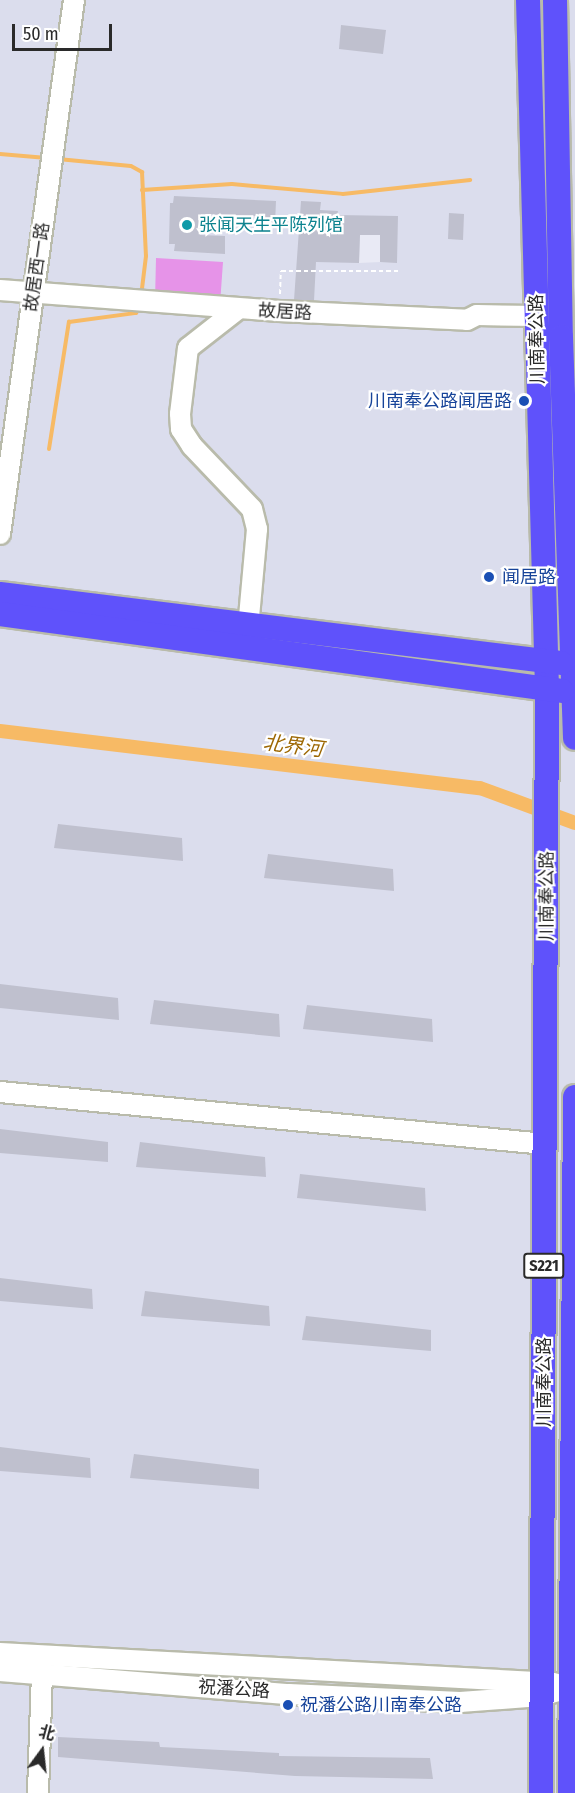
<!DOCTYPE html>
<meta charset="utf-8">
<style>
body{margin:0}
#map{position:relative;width:575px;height:1793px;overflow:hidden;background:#dbdded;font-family:"Fira Sans Condensed","Noto Sans SC",sans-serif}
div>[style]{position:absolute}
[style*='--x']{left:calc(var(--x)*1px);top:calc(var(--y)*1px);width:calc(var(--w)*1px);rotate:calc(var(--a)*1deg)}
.green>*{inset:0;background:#e693e8}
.plaza>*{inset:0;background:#e9eaf5}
.stream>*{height:4px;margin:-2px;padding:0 2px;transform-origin:2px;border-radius:2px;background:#f7ba65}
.canal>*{height:14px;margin:-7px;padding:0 7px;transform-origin:7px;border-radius:7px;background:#f7ba65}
.building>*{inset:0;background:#bfc0ce}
.path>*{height:2px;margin-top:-1px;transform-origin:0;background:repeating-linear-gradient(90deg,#fff 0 4.5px,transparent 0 7.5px)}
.roads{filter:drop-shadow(2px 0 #b9bbab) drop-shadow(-2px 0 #b9bbab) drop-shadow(0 2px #b9bbab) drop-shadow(0 -2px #b9bbab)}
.minor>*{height:20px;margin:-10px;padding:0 10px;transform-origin:10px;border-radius:10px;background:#fff}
.major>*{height:24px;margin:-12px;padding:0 12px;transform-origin:12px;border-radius:12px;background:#5f52fb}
.dots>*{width:16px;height:16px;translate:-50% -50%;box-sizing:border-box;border:3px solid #fff;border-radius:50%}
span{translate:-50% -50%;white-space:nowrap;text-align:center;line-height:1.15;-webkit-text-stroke:4.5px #fff;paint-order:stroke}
.shield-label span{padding:2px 4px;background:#fff;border:2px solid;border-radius:4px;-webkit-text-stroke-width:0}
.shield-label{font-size:16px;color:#2a2a2a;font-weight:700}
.culture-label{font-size:18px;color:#0d838f}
.left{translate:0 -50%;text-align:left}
.street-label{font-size:18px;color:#2a2a2a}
.transit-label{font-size:18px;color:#164399}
.right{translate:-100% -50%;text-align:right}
.water-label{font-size:20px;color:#9d6804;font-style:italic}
.north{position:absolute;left:12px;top:1721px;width:60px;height:60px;-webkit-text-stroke:4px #fff;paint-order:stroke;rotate:15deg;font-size:16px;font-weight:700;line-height:24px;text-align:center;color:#2a2a2a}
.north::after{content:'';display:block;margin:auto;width:21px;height:27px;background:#2a2a2a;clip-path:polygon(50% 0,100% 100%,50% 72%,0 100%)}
.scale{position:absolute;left:12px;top:24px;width:100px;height:27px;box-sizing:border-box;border:3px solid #2a2a2a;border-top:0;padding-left:8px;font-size:18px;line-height:21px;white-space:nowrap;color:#2a2a2a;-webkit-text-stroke:4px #fff;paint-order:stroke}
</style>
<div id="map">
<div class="green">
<i style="clip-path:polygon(156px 258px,223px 262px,220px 304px,155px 301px)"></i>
</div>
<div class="plaza">
<i style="clip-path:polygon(360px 235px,380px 235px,380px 262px,359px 263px)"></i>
</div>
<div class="stream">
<i style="--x:0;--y:154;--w:47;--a:4.9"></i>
<i style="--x:58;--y:159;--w:73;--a:5.5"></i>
<i style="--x:131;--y:166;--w:13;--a:29"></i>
<i style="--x:142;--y:172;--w:84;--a:87.3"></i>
<i style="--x:146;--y:256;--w:38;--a:97"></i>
<i style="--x:142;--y:190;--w:90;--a:-3.8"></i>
<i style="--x:232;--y:184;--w:111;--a:5.1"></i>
<i style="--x:343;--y:194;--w:128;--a:-6.3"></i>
<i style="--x:49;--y:449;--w:129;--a:-81.1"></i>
<i style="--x:69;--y:322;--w:68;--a:-7.7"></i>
<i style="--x:136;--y:313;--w:6;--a:-72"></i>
</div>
<div class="canal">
<i style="--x:0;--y:731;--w:483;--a:6.8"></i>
<i style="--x:480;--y:788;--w:101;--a:20.2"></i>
</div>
<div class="building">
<i style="clip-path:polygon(341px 25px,386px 30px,383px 54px,339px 49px)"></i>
<i style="clip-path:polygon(174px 196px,276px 201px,275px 224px,257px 223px,257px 216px,201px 214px,200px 235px,225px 236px,225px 254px,174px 251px,175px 244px,169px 244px,170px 203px,173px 203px)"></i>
<i style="clip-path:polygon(301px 201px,321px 202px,320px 210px,338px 211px,337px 215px,398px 216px,397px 263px,380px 262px,380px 235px,360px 235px,359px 263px,316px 262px,314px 301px,294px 300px)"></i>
<i style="clip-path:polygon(449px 213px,464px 214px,463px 240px,448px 239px)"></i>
<i style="clip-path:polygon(58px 824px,182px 838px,183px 861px,54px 848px)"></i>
<i style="clip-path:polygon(268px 854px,393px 869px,394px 891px,264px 878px)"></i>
<i style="clip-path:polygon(0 984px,118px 998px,119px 1020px,0 1008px)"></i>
<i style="clip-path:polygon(154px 1000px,279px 1014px,280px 1037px,150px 1024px)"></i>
<i style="clip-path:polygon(307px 1005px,432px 1019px,433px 1042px,303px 1029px)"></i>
<i style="clip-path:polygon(0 1129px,108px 1142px,108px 1162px,0 1153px)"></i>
<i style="clip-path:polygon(140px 1142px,265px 1157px,266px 1177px,136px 1167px)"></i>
<i style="clip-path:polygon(300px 1174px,425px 1188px,426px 1211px,297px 1198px)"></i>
<i style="clip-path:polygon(0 1278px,92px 1289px,93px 1309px,0 1301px)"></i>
<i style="clip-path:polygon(145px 1291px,269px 1306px,270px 1326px,141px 1316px)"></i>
<i style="clip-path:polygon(306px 1316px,431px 1330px,431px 1351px,302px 1340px)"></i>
<i style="clip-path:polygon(0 1447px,90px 1458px,91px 1478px,0 1471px)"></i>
<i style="clip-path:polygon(134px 1454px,259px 1469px,259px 1489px,130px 1478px)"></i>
<i style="clip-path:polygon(58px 1737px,159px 1742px,160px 1747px,279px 1753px,279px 1756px,430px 1758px,433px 1779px,295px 1776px,58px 1757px)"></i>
</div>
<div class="path">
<i style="--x:280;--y:294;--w:23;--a:-88"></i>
<i style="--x:281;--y:271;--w:117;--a:0"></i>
</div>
<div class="roads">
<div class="minor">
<i style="--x:0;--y:290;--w:280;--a:4.3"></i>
<i style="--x:279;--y:311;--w:188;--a:2.7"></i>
<i style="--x:467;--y:320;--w:11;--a:-27"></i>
<i style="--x:477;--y:315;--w:59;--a:1"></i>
<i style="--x:238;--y:309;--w:63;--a:142"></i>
<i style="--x:188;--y:348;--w:66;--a:96.9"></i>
<i style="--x:180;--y:414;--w:15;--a:86"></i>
<i style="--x:181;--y:429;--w:20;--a:57"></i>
<i style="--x:192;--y:446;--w:87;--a:46.4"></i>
<i style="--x:252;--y:509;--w:21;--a:76"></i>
<i style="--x:257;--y:529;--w:110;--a:95.2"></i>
<i style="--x:0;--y:534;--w:539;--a:-82.11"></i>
<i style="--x:0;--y:1092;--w:547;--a:5.45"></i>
<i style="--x:0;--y:1653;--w:555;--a:3.1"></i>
<i style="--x:0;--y:1671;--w:290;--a:4.6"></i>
<i style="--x:289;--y:1694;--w:171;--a:2.7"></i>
<i style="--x:460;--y:1702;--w:81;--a:-4.2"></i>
<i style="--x:541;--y:1696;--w:35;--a:-16"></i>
<i style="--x:38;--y:1793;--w:118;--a:-88.1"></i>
</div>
<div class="major">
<i style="--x:528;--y:0;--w:690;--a:88.42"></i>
<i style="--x:547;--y:690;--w:1103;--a:90.31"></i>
<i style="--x:555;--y:0;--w:337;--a:89"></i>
<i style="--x:561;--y:337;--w:401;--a:88"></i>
<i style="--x:0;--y:594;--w:565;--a:7.01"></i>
<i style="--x:0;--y:614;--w:567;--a:7.8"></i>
<i style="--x:570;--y:1793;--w:696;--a:-89.59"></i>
</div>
</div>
<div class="dots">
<i style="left:187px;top:225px;background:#0f9aa8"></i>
<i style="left:524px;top:401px;background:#1a4fb4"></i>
<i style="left:489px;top:577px;background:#1a4fb4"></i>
<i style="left:288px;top:1705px;background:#1a4fb4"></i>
</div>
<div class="shield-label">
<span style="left:544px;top:1266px">S221</span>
</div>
<div class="culture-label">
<span class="left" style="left:199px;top:225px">张闻天生平陈列馆</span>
</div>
<div class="street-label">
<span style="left:37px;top:267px;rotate:-82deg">故居西一路</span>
<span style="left:285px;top:312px;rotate:3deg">故居路</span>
<span style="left:537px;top:339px;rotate:-91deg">川南奉公路</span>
<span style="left:547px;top:896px;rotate:-90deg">川南奉公路</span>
<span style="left:544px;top:1382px;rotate:-90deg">川南奉公路</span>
<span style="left:234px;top:1689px;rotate:4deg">祝潘公路</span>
</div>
<div class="transit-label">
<span class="right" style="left:512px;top:401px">川南奉公路闻居路</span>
<span class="left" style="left:502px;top:577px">闻居路</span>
<span class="left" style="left:300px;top:1705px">祝潘公路川南奉公路</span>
</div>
<div class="water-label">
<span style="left:293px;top:746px;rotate:7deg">北界河</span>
</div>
<div class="north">北</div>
<div class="scale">50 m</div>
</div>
